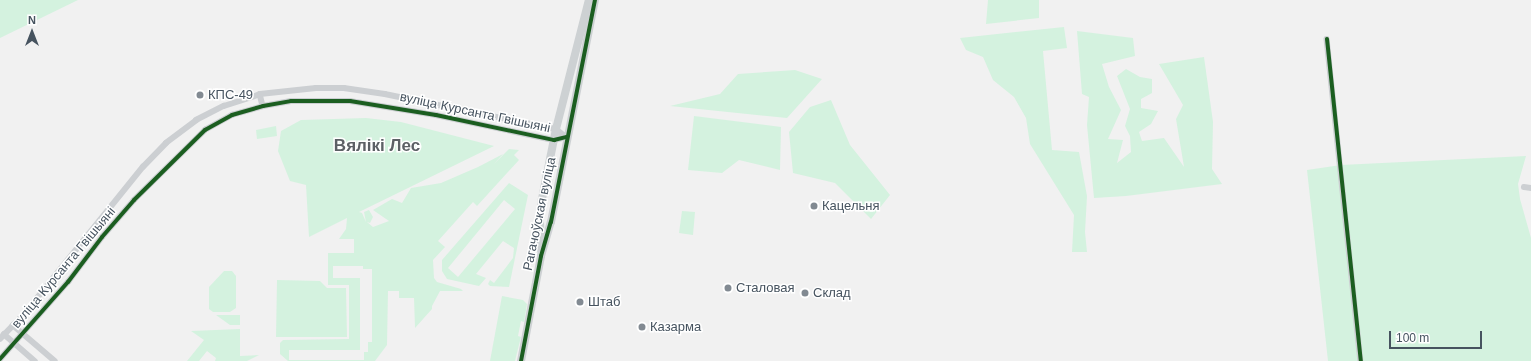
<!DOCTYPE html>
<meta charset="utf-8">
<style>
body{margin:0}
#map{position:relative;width:1531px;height:361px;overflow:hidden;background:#f1f1f1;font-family:Arial,sans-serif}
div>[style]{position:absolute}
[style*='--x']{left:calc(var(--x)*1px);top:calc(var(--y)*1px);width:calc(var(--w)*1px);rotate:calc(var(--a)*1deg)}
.green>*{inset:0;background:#d4f2df}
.street>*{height:5.5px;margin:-2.75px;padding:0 2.75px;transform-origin:2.75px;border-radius:2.75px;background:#cccfd2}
.secondary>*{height:8px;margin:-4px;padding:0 4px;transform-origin:4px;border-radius:4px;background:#cdd1d3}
.cycleway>*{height:4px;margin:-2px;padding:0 2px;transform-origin:2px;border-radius:2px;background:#1b5e20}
.dots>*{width:11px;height:11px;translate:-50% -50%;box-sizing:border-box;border:2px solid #fff;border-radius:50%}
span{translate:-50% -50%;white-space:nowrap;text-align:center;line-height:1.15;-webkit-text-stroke:3px #fff;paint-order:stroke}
.poi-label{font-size:13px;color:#46535f}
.left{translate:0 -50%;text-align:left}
.street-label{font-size:13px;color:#46535f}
.district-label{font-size:17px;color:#5c6065;font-weight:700}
.north{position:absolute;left:12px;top:12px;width:40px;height:40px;-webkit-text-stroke:3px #fff;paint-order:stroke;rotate:0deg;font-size:11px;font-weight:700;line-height:16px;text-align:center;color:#46535f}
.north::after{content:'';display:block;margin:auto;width:14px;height:18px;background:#46535f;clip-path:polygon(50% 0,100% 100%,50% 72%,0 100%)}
.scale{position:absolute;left:1389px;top:331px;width:93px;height:18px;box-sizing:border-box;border:2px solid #46535f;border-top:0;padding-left:5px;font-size:12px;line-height:14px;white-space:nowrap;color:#46535f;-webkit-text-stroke:3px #fff;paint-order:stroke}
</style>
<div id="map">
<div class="green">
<i style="clip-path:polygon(0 0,78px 0,0 38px)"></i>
<i style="clip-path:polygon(988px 0,1039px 0,1039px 18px,986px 24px)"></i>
<i style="clip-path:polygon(1064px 27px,1067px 48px,1043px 51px,1052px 150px,1079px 152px,1087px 196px,1085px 232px,1087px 252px,1072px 252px,1074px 215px,1030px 144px,1026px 118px,1014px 97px,993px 80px,983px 57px,966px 50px,960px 38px)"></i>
<i style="clip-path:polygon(1077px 31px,1133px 38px,1135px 56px,1102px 64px,1109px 87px,1121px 110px,1108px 139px,1123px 140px,1117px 163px,1131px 152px,1130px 136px,1125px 126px,1130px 109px,1117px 76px,1126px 69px,1140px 77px,1152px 79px,1152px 93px,1141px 99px,1141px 108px,1158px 111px,1151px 124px,1139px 132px,1142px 141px,1164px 138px,1184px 167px,1176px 119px,1183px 105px,1159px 64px,1204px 57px,1213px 122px,1212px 169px,1222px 184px,1126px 196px,1094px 198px,1087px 125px,1089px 97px,1082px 94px)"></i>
<i style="clip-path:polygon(795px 70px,822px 79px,787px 118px,670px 106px,720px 94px,738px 74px)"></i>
<i style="clip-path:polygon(831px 100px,850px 145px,890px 195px,871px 219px,835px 183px,793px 173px,789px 132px,810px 107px)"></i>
<i style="clip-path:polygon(694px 116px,781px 127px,780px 170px,739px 160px,722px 173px,688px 170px)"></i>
<i style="clip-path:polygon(evenodd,366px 118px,401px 122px,494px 146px,359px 212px,362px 213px,366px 222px,364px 212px,369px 210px,373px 217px,370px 223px,367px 222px,373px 227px,389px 221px,373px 210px,392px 199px,402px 203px,411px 188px,441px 183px,478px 167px,503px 154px,494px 164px,509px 149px,519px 150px,514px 155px,519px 160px,477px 206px,473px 202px,438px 241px,445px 247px,433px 260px,434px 278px,437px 282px,461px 289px,463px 291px,440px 291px,432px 306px,432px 309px,415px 328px,414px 298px,399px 298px,399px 291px,388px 291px,387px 345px,375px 361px,288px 361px,280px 354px,280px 343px,283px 340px,349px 339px,349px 285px,328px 285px,328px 253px,354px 253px,354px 239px,339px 239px,346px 229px,347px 218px,309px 237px,306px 185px,290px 181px,278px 151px,281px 131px,301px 120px,366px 118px,333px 266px,363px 266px,363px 269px,372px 269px,372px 342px,368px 342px,368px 352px,364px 352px,364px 360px,289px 360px,289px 350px,360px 350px,360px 278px,333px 278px,333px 266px)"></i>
<i style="clip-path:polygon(276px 126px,277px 136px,257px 139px,256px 130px)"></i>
<i style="clip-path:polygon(1526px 156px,1518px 184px,1520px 199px,1531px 238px,1531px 361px,1328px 361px,1307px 170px,1341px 165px)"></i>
<i style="clip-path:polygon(evenodd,509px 183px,528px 195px,509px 287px,490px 286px,488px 284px,490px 280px,494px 283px,513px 258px,514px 248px,503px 241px,476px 274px,486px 278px,479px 286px,447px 279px,442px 271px,442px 260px,509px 183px,504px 200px,515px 209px,458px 277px,448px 268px,504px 200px)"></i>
<i style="clip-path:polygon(682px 211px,695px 212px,693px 235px,679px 233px)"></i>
<i style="clip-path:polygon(224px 271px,232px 271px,236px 276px,236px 308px,230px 312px,213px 312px,209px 309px,209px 287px)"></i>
<i style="clip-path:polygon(277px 280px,320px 281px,327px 288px,346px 288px,347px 337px,276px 337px)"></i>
<i style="clip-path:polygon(502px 296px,523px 300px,527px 304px,524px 322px,521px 321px,518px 336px,521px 337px,515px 361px,490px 361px)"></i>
<i style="clip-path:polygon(216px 315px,240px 315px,240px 325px,230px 325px)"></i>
<i style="clip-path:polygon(240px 329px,240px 356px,259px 355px,247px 361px,215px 361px,216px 358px,207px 351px,199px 361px,187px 361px,204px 340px,191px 331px)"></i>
</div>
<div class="street">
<i style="--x:1327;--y:39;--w:324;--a:84"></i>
<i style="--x:260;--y:94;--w:12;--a:76"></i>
<i style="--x:1524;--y:187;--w:7;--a:8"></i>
<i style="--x:13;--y:325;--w:55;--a:40.6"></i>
<i style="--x:4;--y:334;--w:41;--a:41.1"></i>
<i style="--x:0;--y:339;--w:36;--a:-46"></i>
<i style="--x:25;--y:313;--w:188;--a:-51.1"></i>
<i style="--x:143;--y:167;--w:33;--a:-46"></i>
<i style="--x:166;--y:143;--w:38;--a:-37"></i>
<i style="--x:196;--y:120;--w:31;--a:-27"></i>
<i style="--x:224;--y:106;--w:38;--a:-18"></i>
<i style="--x:260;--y:94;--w:56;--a:-6.1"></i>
<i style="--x:316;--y:88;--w:28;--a:0"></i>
<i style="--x:344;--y:88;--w:41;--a:8.3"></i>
<i style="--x:385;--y:94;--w:175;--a:11.6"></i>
<i style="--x:556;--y:129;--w:13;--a:39"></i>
<i style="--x:0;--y:359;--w:103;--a:-48.6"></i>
<i style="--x:68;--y:282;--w:56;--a:-52.9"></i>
<i style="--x:102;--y:237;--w:49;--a:-49.1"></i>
<i style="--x:134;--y:200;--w:100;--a:-44.6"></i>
<i style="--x:205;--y:130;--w:31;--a:-29"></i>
<i style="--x:232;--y:115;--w:32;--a:-16"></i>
<i style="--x:263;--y:106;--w:28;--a:-10"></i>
<i style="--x:291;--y:101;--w:59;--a:0"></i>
<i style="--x:350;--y:101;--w:87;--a:9.2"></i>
<i style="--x:436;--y:115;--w:121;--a:12"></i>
<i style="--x:554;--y:140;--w:12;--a:-14"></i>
</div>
<div class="secondary">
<i style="--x:541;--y:250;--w:30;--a:-92"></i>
<i style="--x:540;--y:220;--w:21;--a:-85"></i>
<i style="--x:542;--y:199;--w:71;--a:-78.7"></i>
<i style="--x:556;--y:129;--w:133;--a:-75.7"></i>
<i style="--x:521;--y:361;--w:107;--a:-79.2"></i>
<i style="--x:541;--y:256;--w:35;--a:-74"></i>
<i style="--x:551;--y:222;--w:226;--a:-78.8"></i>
</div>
<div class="cycleway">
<i style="--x:1327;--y:39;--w:324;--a:84"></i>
<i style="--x:0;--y:359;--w:103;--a:-48.6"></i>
<i style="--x:68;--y:282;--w:56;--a:-52.9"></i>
<i style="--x:102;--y:237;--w:49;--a:-49.1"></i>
<i style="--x:134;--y:200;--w:100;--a:-44.6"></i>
<i style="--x:205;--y:130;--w:31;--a:-29"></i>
<i style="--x:232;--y:115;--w:32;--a:-16"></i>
<i style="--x:263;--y:106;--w:28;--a:-10"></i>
<i style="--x:291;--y:101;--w:59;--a:0"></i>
<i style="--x:350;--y:101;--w:87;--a:9.2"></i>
<i style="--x:436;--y:115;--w:121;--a:12"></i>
<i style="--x:554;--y:140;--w:12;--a:-14"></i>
<i style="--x:521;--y:361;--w:107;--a:-79.2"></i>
<i style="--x:541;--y:256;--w:35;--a:-74"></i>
<i style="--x:551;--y:222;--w:226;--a:-78.8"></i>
</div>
<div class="dots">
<i style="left:200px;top:95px;background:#828a92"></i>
<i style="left:814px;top:206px;background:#828a92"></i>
<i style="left:728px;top:288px;background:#828a92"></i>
<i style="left:805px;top:293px;background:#828a92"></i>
<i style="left:580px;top:302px;background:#828a92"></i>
<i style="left:642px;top:327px;background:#828a92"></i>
</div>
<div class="poi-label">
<span class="left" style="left:208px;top:95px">КПС-49</span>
<span class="left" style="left:822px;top:206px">Кацельня</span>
<span class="left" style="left:736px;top:288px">Сталовая</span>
<span class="left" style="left:813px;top:293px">Склад</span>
<span class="left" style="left:588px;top:302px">Штаб</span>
<span class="left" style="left:650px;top:327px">Казарма</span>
</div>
<div class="street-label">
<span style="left:475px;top:113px;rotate:12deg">вуліца Курсанта Гвішыяні</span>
<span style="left:540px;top:214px;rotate:-78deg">Рагачоўская вуліца</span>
<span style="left:64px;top:268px;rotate:-50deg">вуліца Курсанта Гвішыяні</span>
</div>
<div class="district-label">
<span style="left:377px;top:146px">Вялікі Лес</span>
</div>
<div class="north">N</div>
<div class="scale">100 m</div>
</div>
